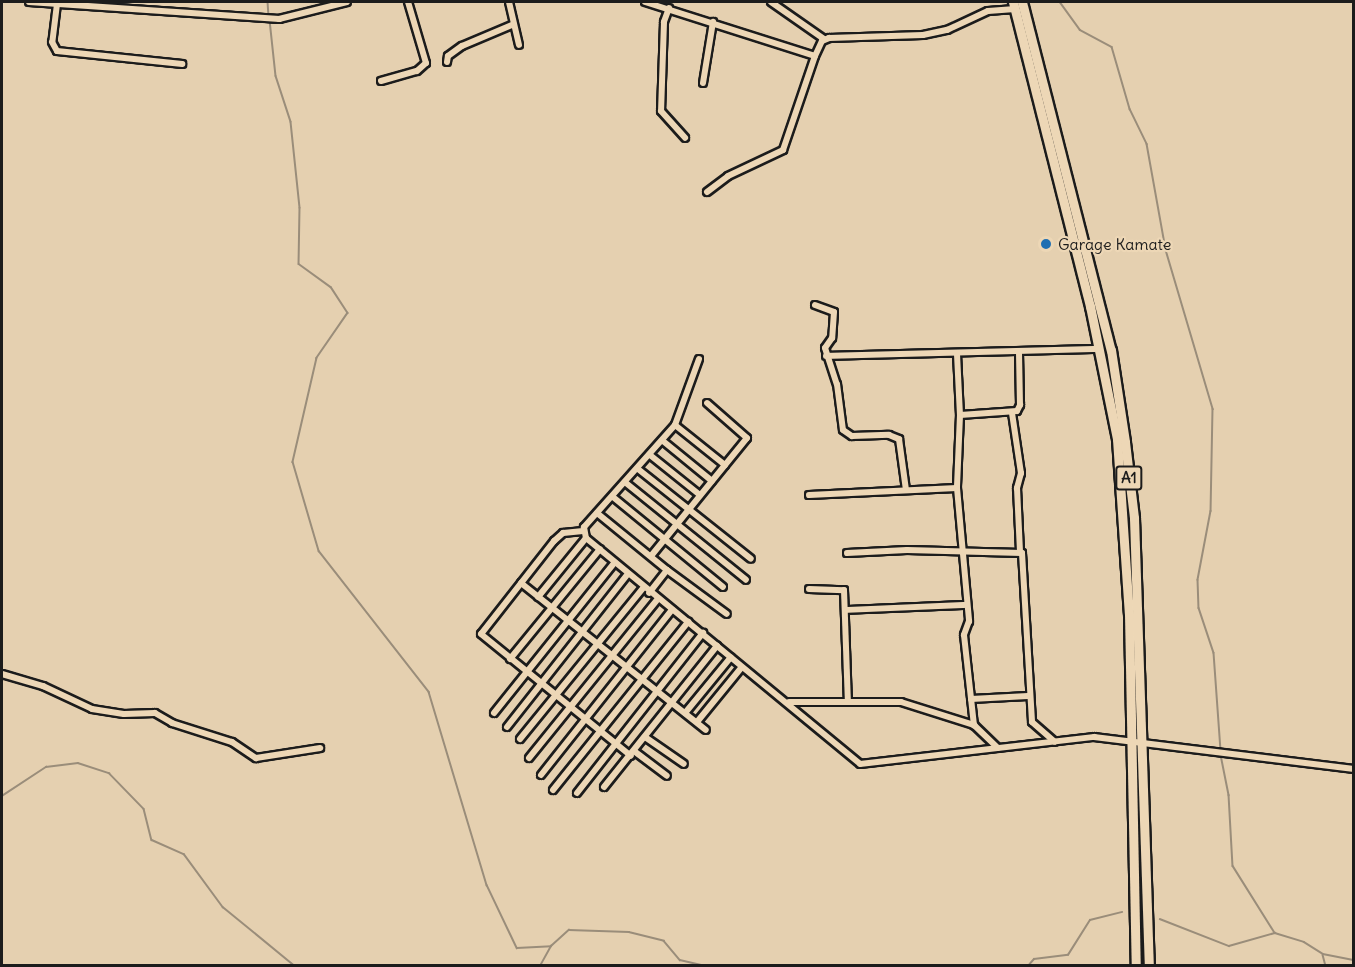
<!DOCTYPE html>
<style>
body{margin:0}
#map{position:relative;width:1355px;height:967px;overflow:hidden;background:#e5d0b0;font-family:Delius,sans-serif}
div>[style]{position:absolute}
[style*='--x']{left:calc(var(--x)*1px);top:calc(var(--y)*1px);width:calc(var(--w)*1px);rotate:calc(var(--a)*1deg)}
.stream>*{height:1.5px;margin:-0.75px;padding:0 0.75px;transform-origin:0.75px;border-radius:0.75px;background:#9a8d7a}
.roads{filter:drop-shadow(2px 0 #1c1c1c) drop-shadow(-2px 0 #1c1c1c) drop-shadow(0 2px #1c1c1c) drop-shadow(0 -2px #1c1c1c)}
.minor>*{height:6px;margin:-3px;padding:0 3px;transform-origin:3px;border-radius:3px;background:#edd7b6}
.primary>*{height:9px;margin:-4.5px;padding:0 4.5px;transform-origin:4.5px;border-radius:4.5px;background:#edd7b6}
.dots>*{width:16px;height:16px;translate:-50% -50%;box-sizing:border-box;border:3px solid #edd7b6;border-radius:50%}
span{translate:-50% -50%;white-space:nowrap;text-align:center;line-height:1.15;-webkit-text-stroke:4.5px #edd7b6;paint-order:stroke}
.shield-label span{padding:2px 4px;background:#edd7b6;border:2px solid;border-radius:4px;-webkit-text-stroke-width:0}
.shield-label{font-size:15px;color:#1c1c1c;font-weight:700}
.poi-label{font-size:16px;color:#1c1c1c}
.left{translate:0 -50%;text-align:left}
.frame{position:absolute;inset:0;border:3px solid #1c1c1c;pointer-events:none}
</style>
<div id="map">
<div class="stream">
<i style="--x:268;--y:2;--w:14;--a:86"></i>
<i style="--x:1060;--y:2;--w:34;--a:54"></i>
<i style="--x:1080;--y:30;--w:36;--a:28"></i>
<i style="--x:1112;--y:47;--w:65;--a:73.8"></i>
<i style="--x:1130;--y:109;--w:39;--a:64"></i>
<i style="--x:1147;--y:144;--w:108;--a:79.8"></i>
<i style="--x:1166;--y:250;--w:166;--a:73.5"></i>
<i style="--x:1213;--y:409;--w:102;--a:91.1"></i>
<i style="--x:1211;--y:511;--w:70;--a:100.7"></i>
<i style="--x:1198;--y:580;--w:28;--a:88"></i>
<i style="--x:1199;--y:608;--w:47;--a:71.6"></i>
<i style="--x:1214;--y:653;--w:97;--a:85.9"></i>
<i style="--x:270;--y:20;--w:56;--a:83.9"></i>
<i style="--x:276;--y:76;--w:48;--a:71.9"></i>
<i style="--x:291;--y:122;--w:86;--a:84"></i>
<i style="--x:300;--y:208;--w:56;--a:91"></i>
<i style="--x:299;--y:264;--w:39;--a:36"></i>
<i style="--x:331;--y:287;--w:31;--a:57"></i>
<i style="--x:348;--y:313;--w:55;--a:124.6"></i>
<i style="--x:317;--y:358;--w:107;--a:103"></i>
<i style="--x:293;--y:462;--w:93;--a:73.7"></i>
<i style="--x:319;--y:551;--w:179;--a:52"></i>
<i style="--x:429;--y:692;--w:202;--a:73.3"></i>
<i style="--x:487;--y:885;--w:70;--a:64.5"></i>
<i style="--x:517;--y:948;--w:34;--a:-3"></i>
<i style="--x:1221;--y:755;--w:41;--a:78.7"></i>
<i style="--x:1229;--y:795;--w:71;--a:86.8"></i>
<i style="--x:1233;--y:866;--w:79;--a:57.9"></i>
<i style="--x:2;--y:796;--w:53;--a:-33.4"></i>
<i style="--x:46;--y:767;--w:32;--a:-7"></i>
<i style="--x:78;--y:763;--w:33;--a:18"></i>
<i style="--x:109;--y:773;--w:50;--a:45.8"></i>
<i style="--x:144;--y:809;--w:32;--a:76"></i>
<i style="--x:152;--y:840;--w:35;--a:24"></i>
<i style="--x:184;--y:854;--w:66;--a:53.7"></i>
<i style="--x:223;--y:907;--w:93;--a:39.3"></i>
<i style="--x:1160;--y:919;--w:74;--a:21.4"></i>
<i style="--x:1229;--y:946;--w:48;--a:-15.8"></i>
<i style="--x:1275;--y:933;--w:30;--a:17"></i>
<i style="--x:1304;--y:942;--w:22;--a:32"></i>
<i style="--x:1323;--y:954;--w:32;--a:11"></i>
<i style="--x:1323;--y:955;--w:11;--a:75"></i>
<i style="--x:540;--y:966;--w:23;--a:-61"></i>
<i style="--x:551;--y:946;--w:24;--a:-42"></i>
<i style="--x:569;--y:930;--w:60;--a:1.9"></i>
<i style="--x:629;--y:932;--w:36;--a:14"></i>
<i style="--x:664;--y:941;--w:25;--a:50"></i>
<i style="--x:680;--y:960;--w:27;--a:13"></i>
<i style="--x:1028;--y:966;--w:9;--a:-49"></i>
<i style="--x:1034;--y:959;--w:34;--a:-7"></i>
<i style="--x:1068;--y:955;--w:41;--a:-57.8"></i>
<i style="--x:1090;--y:920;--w:33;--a:-14"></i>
</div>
<div class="roads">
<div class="minor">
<i style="--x:29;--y:2;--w:251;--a:3.9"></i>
<i style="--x:279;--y:19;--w:70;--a:-14"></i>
<i style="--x:509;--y:2;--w:44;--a:76.9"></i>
<i style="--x:645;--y:2;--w:178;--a:17.6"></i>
<i style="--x:815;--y:56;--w:17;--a:-65"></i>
<i style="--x:822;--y:41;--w:8;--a:-23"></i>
<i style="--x:829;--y:38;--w:94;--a:-1.8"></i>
<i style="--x:923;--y:35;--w:25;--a:-12"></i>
<i style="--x:947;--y:30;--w:45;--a:-24.9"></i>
<i style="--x:988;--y:11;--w:27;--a:-4"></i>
<i style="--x:771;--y:2;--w:65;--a:34.9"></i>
<i style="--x:57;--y:4;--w:38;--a:97"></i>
<i style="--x:52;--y:42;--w:10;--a:61"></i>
<i style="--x:57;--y:51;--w:126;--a:5.9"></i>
<i style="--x:669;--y:8;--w:15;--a:110"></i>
<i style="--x:664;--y:22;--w:89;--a:91.9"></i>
<i style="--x:661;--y:111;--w:36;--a:48"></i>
<i style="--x:447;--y:62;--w:6;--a:-81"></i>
<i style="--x:448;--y:56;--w:17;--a:-36"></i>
<i style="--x:462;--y:46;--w:56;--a:-22.9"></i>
<i style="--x:381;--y:81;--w:37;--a:-16"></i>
<i style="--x:417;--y:71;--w:12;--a:-42"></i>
<i style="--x:426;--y:63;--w:64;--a:-106.4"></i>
<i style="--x:703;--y:83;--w:62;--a:-80.7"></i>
<i style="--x:707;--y:192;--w:26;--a:-37"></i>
<i style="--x:728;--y:176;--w:61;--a:-25.3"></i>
<i style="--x:783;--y:150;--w:99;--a:-71.2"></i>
<i style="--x:815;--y:305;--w:20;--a:20"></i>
<i style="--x:834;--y:312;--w:26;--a:94"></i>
<i style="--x:832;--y:338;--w:12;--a:125"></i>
<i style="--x:825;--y:348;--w:38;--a:72"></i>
<i style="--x:837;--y:384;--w:46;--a:82.6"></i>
<i style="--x:843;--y:430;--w:11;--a:34"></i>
<i style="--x:852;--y:436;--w:37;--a:-2"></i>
<i style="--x:889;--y:435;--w:11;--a:22"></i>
<i style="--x:899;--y:439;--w:51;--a:82.2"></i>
<i style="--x:957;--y:354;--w:61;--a:87.2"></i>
<i style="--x:960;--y:415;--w:73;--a:92.4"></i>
<i style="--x:957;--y:488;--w:134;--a:84.8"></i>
<i style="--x:969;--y:621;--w:15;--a:110"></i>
<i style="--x:964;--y:635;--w:91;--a:83.7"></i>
<i style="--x:826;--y:356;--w:274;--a:-1.5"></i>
<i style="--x:699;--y:359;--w:70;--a:110"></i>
<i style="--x:675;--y:425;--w:137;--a:131.7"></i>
<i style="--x:584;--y:527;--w:11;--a:80"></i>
<i style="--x:586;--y:538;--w:355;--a:39.5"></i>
<i style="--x:860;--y:764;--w:236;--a:-6.6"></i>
<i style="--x:1094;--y:737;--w:262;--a:7"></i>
<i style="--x:1012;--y:413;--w:61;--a:81.5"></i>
<i style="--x:1021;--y:473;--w:16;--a:105"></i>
<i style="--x:1017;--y:488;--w:63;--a:87.3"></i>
<i style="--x:960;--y:415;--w:57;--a:-4"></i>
<i style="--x:1017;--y:411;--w:7;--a:-63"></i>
<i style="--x:1020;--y:405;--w:51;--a:-91.1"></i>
<i style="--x:675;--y:425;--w:64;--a:38.7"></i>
<i style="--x:663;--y:441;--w:63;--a:39.2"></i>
<i style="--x:650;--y:455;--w:64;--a:38.7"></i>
<i style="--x:638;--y:469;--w:144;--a:38.5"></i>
<i style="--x:626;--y:483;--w:154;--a:38.9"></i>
<i style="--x:809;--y:495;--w:148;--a:-2.7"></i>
<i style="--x:613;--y:497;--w:142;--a:39.3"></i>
<i style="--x:597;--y:513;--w:90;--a:39.2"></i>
<i style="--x:667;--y:570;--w:29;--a:128"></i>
<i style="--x:583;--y:531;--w:20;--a:174"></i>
<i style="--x:563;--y:533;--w:12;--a:138"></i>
<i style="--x:554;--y:541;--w:118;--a:128.1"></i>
<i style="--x:481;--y:634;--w:193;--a:39.1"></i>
<i style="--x:847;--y:553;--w:60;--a:-2.9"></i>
<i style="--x:907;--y:550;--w:115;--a:1.5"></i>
<i style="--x:1022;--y:553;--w:169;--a:86.6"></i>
<i style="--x:1032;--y:722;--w:30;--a:41"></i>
<i style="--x:651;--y:556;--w:152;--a:-50.9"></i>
<i style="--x:747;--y:438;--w:53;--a:-138.8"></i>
<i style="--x:667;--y:570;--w:74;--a:36.3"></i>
<i style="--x:521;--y:583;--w:236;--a:38.5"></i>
<i style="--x:809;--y:589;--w:35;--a:2"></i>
<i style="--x:844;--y:590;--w:112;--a:88"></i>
<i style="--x:538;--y:597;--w:76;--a:-50.9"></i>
<i style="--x:845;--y:610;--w:121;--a:-2.4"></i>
<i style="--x:510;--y:659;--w:142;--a:-50.7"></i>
<i style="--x:2;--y:674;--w:43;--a:16.3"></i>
<i style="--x:43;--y:686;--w:54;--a:25.1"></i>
<i style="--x:92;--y:709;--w:32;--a:9"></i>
<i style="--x:124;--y:714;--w:31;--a:-2"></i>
<i style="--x:155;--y:713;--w:20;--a:30"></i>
<i style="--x:172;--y:723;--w:63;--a:17.6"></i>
<i style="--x:232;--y:742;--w:29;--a:34"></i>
<i style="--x:256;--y:758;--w:65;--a:-8.9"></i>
<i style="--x:971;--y:699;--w:57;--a:-3"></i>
<i style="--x:789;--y:702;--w:112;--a:0"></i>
<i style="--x:901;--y:702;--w:77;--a:17.5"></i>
<i style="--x:974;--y:725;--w:33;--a:44"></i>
<i style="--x:494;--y:713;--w:193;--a:-51.3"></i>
<i style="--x:685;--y:713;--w:72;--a:-50.6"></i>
<i style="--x:697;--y:722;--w:70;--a:-50.8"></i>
<i style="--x:507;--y:727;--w:195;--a:-51.7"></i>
<i style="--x:645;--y:737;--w:47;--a:34.7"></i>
<i style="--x:520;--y:739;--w:195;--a:-50.8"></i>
<i style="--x:634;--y:751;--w:41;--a:37.1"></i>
<i style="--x:529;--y:758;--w:203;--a:-51"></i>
<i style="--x:541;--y:775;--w:211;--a:-51.6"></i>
<i style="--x:604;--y:787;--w:181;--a:-51.3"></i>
<i style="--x:553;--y:790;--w:216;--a:-51.2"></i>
<i style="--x:577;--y:793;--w:204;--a:-51.8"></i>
</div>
<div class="primary">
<i style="--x:1013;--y:2;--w:314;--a:75.8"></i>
<i style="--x:1090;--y:306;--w:136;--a:78.5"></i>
<i style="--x:1117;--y:439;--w:175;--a:86.1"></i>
<i style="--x:1129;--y:614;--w:352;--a:88.9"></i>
<i style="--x:1022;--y:2;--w:359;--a:75.7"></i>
<i style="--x:1111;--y:350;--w:93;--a:81.3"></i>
<i style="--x:1125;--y:442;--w:77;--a:83.2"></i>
<i style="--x:1134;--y:518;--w:448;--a:88.1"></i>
</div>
</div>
<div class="dots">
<i style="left:1046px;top:244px;background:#1f6fb2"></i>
</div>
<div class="shield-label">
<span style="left:1129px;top:478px">A1</span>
</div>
<div class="poi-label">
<span class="left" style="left:1058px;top:244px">Garage Kamate</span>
</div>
<div class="frame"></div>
</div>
